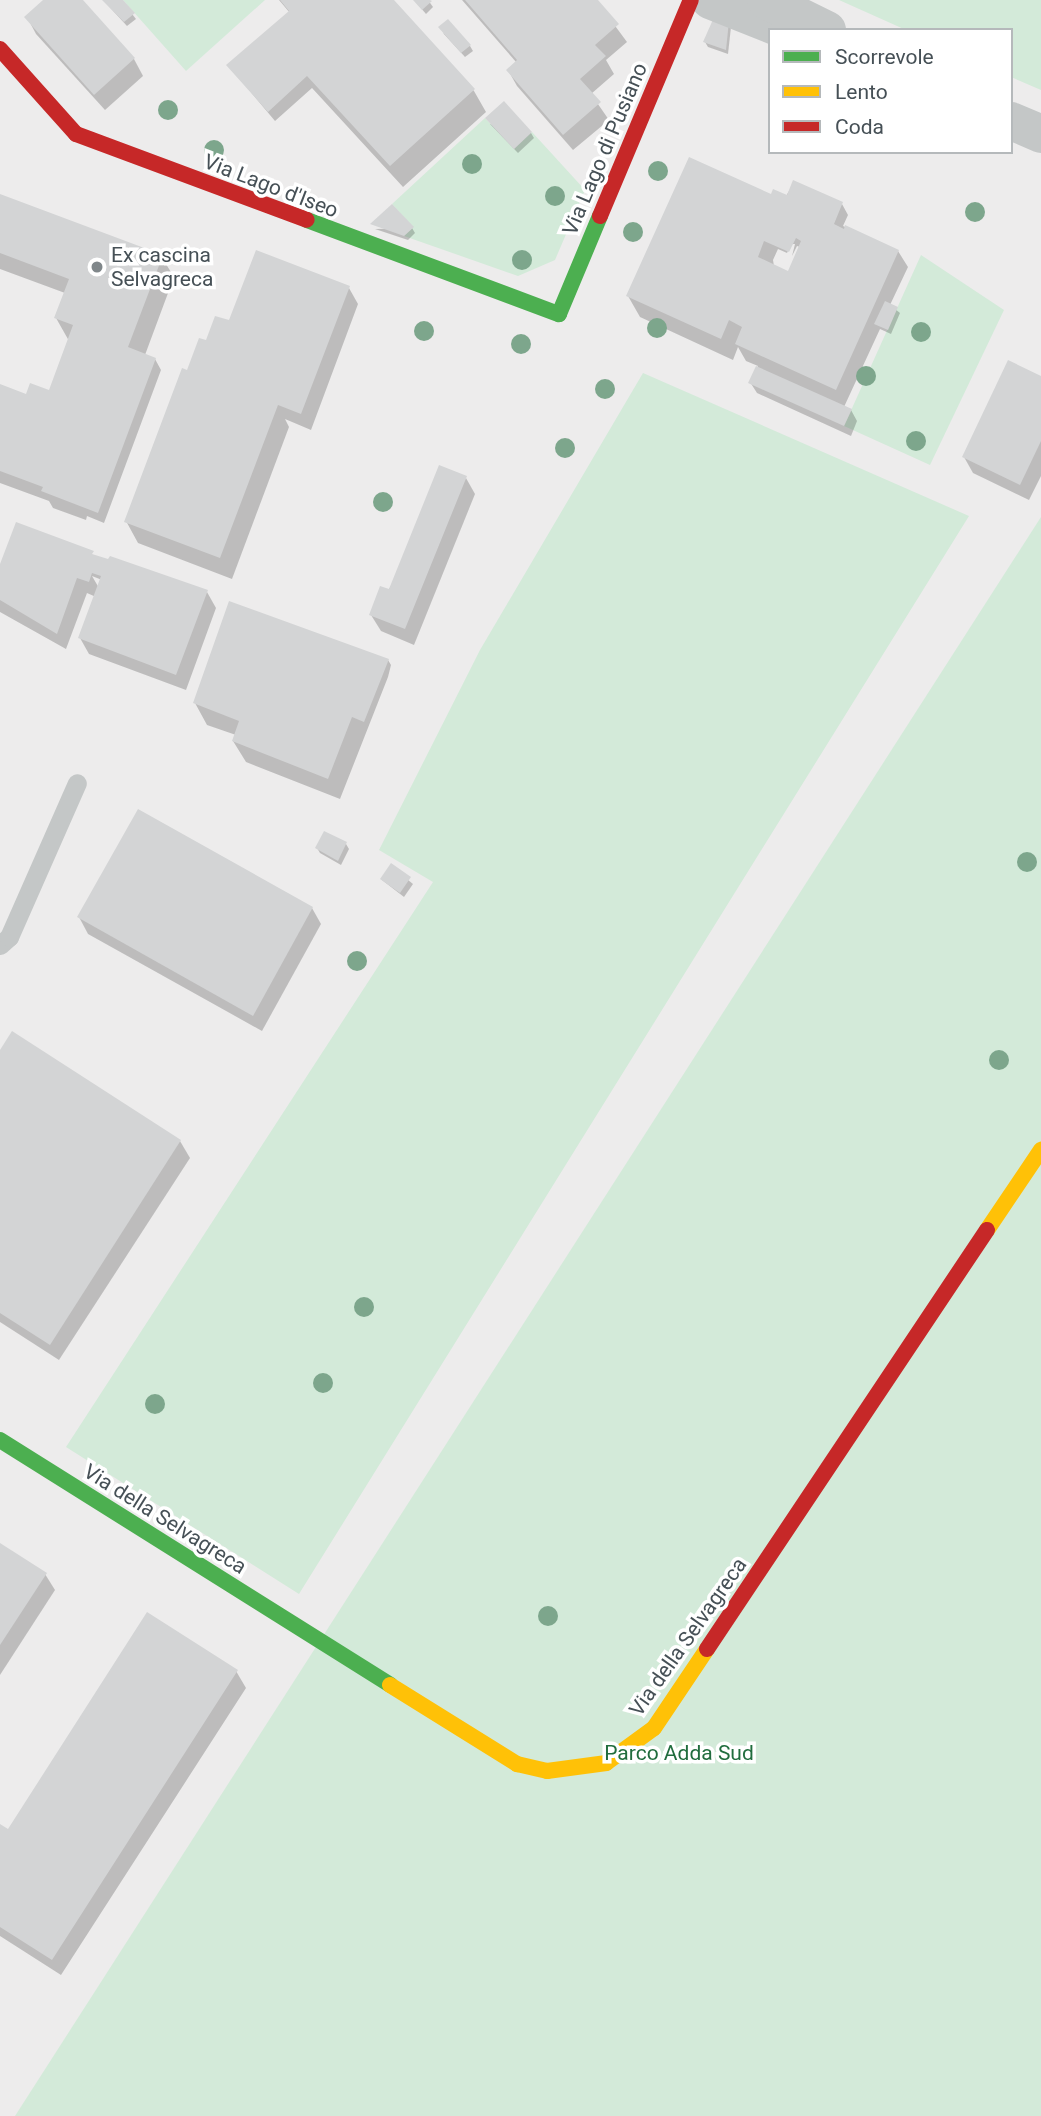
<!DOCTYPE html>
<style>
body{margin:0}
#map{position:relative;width:1041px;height:2116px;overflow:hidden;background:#edecec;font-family:Roboto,sans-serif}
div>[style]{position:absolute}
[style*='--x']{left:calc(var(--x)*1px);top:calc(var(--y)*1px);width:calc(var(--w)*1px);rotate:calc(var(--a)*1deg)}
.green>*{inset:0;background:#d3ead9}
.shadow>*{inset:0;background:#0003}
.building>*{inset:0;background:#d3d4d5}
.lane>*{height:19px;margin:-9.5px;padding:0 9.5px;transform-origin:9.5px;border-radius:9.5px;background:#c4c7c7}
.street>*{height:38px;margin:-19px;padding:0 19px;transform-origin:19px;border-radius:19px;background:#c4c7c7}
.fast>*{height:16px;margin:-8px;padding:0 8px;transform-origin:8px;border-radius:8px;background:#4caf50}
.slow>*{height:16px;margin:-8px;padding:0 8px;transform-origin:8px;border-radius:8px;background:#ffc107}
.jam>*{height:16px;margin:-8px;padding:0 8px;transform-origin:8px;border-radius:8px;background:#c62828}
.trees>*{width:20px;height:20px;margin:-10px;border-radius:50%;background:#7da68c}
.dots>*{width:19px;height:19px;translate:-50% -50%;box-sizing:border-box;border:4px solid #fff;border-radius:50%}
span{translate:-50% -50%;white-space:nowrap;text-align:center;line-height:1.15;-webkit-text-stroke:7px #fff;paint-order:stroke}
.street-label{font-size:21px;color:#465056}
.poi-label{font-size:21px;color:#465056}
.left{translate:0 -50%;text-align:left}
.park-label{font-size:21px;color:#216d3e}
.legend{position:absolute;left:768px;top:28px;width:245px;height:126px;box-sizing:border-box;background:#fff;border:2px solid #b5b9bb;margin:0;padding:9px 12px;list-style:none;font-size:21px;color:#465056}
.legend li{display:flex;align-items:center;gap:14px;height:35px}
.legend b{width:35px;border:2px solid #b5b9bb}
</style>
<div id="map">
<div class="green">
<i style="clip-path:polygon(123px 0,265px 0,186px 71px)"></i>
<i style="clip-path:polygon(839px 0,1041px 0,1041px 90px,1011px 77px,1011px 30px,906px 30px)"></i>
<i style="clip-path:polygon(485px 118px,514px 149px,532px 132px,585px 190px,555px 260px,518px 276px,404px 236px,413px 227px,392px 204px)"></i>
<i style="clip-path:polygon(921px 255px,1004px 310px,930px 465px,844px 426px)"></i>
<i style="clip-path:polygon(643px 373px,969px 516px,299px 1594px,66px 1447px,433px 882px,379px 850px,480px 650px)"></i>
<i style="clip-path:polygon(1041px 517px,1041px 2116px,15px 2116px)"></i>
</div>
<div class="shadow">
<i style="clip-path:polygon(46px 0,81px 0,134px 59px,143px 76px,105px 110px,36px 34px,27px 17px)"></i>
<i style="clip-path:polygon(103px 0,121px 0,136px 19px,127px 26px)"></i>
<i style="clip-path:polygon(279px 0,392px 0,474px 91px,486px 112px,403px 187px,312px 88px,275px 121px,228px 65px,290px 13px)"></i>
<i style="clip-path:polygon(414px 0,428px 0,433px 7px,426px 14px)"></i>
<i style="clip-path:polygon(462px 0,596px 0,627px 42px,606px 60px,614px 74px,591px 94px,609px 120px,573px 150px,517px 86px,508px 70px,516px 62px)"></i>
<i style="clip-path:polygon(716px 17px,731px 27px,728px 54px,708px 47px,705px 42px)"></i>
<i style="clip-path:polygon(443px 33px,470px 46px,473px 51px,465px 57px)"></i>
<i style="clip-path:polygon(490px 124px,531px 133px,534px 138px,518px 153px)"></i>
<i style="clip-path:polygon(evenodd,689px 159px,783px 201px,794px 183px,842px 204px,848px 215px,843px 226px,898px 251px,908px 267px,890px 305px,900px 313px,891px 334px,880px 329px,844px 407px,851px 410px,857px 421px,851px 436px,757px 393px,750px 382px,758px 366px,746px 361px,738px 347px,733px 360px,640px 317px,628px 296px,689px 159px,791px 244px,795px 244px,792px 256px,797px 246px,800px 247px,789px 273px,774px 266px,773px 260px,778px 249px,787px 253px,791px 244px)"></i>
<i style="clip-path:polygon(0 195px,161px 256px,174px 277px,145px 355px,155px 359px,161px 370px,104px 523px,87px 516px,86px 520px,53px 508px,49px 501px,0 483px,0 386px,27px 396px,50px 392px,69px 341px,56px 318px,65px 293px,0 269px)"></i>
<i style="clip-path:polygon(412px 228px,415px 233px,408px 240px,375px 229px)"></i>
<i style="clip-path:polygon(349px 288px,358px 304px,311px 430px,285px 419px,289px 427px,232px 579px,138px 543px,126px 521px,188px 372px,207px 343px,230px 323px)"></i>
<i style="clip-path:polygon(1041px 378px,1041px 476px,1029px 500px,973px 473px,964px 457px)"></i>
<i style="clip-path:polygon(466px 478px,475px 494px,414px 645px,381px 631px,371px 615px)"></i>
<i style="clip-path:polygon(evenodd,107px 561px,207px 592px,216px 608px,186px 690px,89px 654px,80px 638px,96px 597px,87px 593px,66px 649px,0 612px,0 569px,107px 561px,92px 576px,102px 580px,99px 588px,92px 576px)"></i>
<i style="clip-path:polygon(388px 660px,391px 665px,388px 677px,340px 799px,246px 762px,233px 741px,236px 735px,207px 725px,195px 703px)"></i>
<i style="clip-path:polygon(346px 844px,349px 849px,341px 865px,320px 853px,317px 848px)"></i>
<i style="clip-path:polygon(391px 866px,413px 884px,404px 897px,382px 880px)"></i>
<i style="clip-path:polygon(312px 908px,321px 924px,262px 1031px,88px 934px,79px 917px)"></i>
<i style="clip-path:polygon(0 1053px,180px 1141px,190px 1158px,59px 1360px,0 1322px)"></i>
<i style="clip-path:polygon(0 1545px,45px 1574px,55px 1590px,0 1675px)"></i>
<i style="clip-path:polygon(236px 1671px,246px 1688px,61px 1975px,0 1936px,0 1826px,8px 1831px)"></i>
</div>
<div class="building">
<i style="clip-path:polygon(43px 0,83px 0,135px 58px,94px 95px,24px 17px)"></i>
<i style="clip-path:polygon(102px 0,123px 0,135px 13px,124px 22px)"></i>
<i style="clip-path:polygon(280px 0,394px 0,475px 89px,390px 166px,307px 76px,268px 112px,226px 65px,289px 11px)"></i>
<i style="clip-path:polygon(413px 0,430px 0,432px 1px,422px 10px)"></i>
<i style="clip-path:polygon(465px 0,598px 0,619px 24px,595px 45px,606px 56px,580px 79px,601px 102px,563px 135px,506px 70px,517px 60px)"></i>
<i style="clip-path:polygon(715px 15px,729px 21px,726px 50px,703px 42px)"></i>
<i style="clip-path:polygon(448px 19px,471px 45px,461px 53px,438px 27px)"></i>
<i style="clip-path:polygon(504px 101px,532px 132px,514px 149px,485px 118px)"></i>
<i style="clip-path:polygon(evenodd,689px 157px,771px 194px,773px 189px,787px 195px,793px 180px,843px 202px,834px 224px,844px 229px,845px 225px,899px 250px,836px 390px,735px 344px,742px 327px,729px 320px,721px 339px,626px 296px,689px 157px,796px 238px,801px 241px,788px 271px,758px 257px,764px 241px,789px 252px,796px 238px)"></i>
<i style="clip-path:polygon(0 194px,163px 255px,128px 347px,156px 358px,98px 513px,41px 491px,43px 487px,0 471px,0 384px,26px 394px,30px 383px,49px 390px,73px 325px,54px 318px,69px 279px,0 253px)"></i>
<i style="clip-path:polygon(392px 204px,414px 227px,404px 236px,370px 224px)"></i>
<i style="clip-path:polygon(256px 250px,350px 286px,301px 414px,278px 405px,220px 558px,124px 522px,182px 368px,187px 370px,199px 338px,206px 340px,215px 316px,229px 320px)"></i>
<i style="clip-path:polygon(885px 301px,898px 307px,888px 330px,874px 324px)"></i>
<i style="clip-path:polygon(1008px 360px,1041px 376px,1041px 441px,1020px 485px,962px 457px)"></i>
<i style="clip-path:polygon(756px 366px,852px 409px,844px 426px,748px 383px)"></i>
<i style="clip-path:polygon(439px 465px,467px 476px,405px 629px,369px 615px,380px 586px,389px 589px)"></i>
<i style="clip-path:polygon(16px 522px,94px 551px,92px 554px,108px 559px,110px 556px,208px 590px,176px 675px,78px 638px,101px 576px,92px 573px,89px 582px,77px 578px,57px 634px,0 600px,0 564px)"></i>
<i style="clip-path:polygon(229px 601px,389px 659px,364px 722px,352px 717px,328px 779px,232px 741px,239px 721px,193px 703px)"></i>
<i style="clip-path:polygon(138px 809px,313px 907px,253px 1016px,77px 917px)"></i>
<i style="clip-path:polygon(324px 831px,347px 842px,338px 861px,315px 848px)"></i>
<i style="clip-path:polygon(391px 863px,411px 877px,400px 893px,380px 879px)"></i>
<i style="clip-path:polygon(12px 1031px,181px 1140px,50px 1345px,0 1313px,0 1050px)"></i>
<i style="clip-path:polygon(0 1543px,47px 1573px,0 1645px)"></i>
<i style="clip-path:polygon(147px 1612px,238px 1670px,52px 1960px,0 1927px,0 1824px,8px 1829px)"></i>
</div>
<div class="lane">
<i style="--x:0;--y:945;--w:12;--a:-42"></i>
<i style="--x:9;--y:937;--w:168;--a:-66.2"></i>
</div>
<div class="street">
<i style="--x:710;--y:0;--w:81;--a:21.8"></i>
<i style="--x:766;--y:0;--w:68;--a:26.2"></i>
<i style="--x:1011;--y:121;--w:33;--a:23"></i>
</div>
<div class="fast">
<i style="--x:307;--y:220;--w:269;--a:20.5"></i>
<i style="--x:559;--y:314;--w:106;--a:-67.3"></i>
<i style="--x:0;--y:1440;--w:461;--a:32.1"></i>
</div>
<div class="slow">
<i style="--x:987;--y:1230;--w:97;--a:-56"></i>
<i style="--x:390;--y:1685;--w:150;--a:31.9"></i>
<i style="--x:517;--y:1764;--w:31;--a:13"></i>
<i style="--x:547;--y:1771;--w:60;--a:-7.7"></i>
<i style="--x:606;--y:1763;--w:59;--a:-36.1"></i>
<i style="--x:654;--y:1728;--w:95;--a:-56.1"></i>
</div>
<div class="jam">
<i style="--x:0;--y:49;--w:114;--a:48.2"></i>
<i style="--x:76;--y:134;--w:246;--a:20.4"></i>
<i style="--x:600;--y:216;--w:234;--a:-67.2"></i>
<i style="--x:707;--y:1649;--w:504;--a:-56.25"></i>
</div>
<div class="trees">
<i style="left:168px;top:110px"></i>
<i style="left:214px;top:150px"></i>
<i style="left:472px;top:164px"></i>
<i style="left:658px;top:171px"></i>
<i style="left:555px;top:196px"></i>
<i style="left:975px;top:212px"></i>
<i style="left:633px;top:232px"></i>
<i style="left:522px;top:260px"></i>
<i style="left:657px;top:328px"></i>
<i style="left:424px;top:331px"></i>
<i style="left:921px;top:332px"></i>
<i style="left:521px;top:344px"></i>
<i style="left:866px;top:376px"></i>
<i style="left:605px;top:389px"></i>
<i style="left:916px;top:441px"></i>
<i style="left:565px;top:448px"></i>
<i style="left:383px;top:502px"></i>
<i style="left:1027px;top:862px"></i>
<i style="left:357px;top:961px"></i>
<i style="left:999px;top:1060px"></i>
<i style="left:364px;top:1307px"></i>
<i style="left:323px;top:1383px"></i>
<i style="left:155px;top:1404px"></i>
<i style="left:548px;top:1616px"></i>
</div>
<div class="dots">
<i style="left:97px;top:267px;background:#80878a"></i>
</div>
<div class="street-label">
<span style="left:605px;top:149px;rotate:-67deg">Via Lago di Pusiano</span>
<span style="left:271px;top:186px;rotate:21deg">Via Lago d'Iseo</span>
<span style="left:165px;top:1519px;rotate:32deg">Via della Selvagreca</span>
<span style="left:688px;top:1637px;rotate:-55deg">Via della Selvagreca</span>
</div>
<div class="poi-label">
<span class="left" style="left:111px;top:267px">Ex cascina<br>Selvagreca</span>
</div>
<div class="park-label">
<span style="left:679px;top:1753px">Parco Adda Sud</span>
</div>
<ul class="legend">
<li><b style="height:9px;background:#4caf50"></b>Scorrevole</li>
<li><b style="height:9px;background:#ffc107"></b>Lento</li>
<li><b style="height:9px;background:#c62828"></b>Coda</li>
</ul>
</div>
